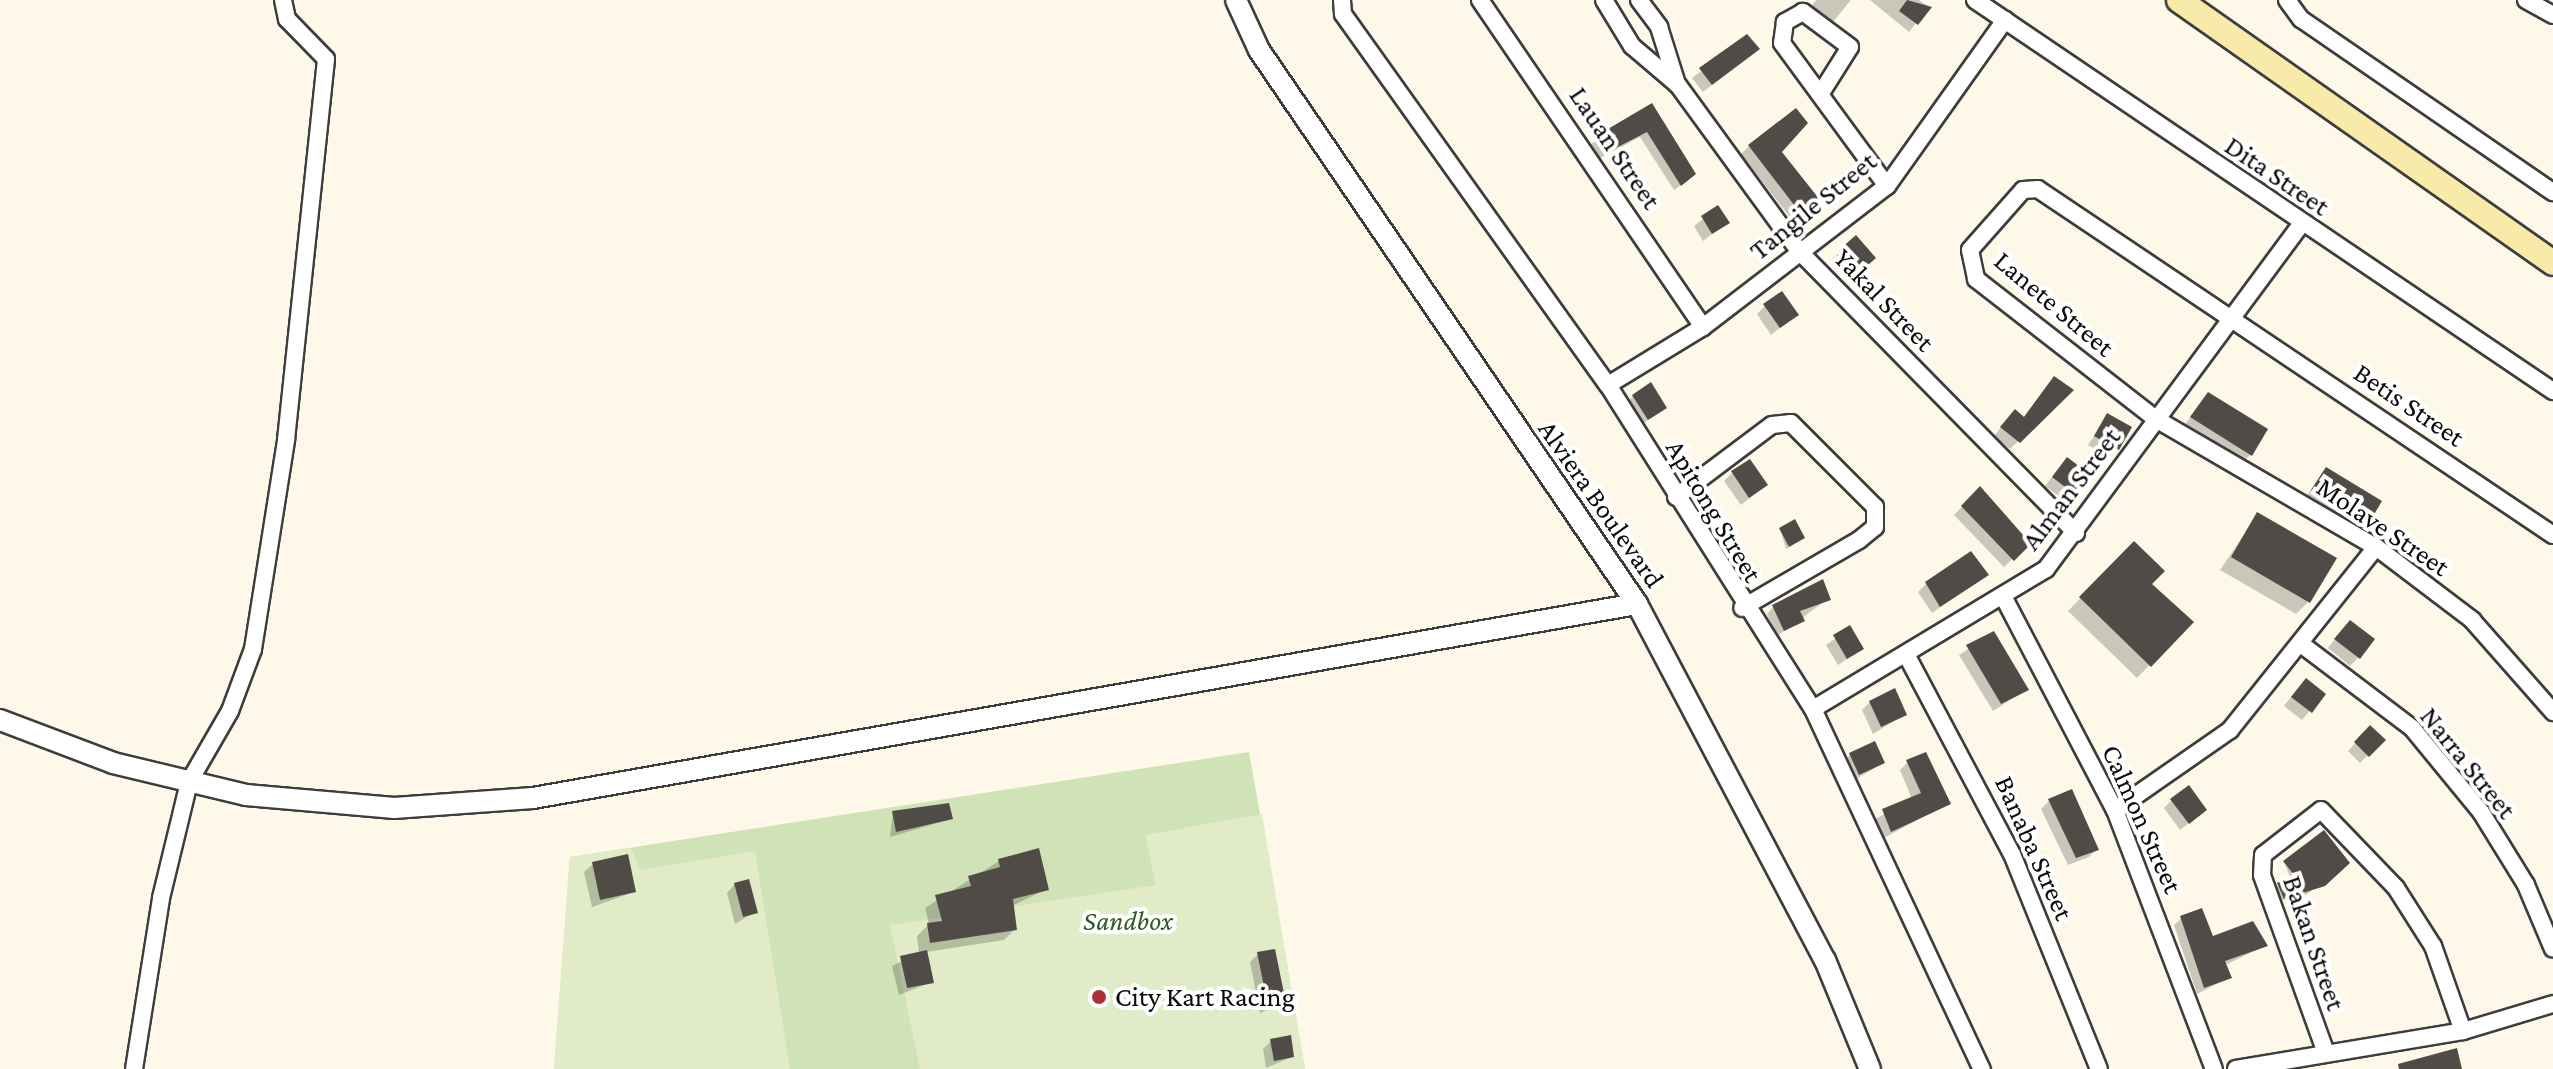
<!DOCTYPE html>
<style>
body{margin:0}
#map{position:relative;width:2553px;height:1069px;overflow:hidden;background:#fdf8e8;font-family:"Crimson Pro",serif}
div>[style]{position:absolute}
[style*='--x']{left:calc(var(--x)*1px);top:calc(var(--y)*1px);width:calc(var(--w)*1px);rotate:calc(var(--a)*1deg)}
.green>*{inset:0;background:#d0e3b6}
.pitch>*{inset:0;background:#e1ebc7}
.shadow>*{inset:0;background:#0003}
.building>*{inset:0;background:#514b47}
.roads{filter:drop-shadow(2px 0 #3d3d3d) drop-shadow(-2px 0 #3d3d3d) drop-shadow(0 2px #3d3d3d) drop-shadow(0 -2px #3d3d3d)}
.minor>*{height:16px;margin:-8px;padding:0 8px;transform-origin:8px;border-radius:8px;background:#fff}
.tertiary>*{height:20px;margin:-10px;padding:0 10px;transform-origin:10px;border-radius:10px;background:#fff}
.secondary>*{height:24px;margin:-12px;padding:0 12px;transform-origin:12px;border-radius:12px;background:#f8eba9}
.dots>*{width:22px;height:22px;translate:-50% -50%;box-sizing:border-box;border:4px solid #fff;border-radius:50%}
span{translate:-50% -50%;white-space:nowrap;text-align:center;line-height:1.15;-webkit-text-stroke:8px #fff;paint-order:stroke}
.street-label{font-size:28px;color:#0a0a0a}
.park-label{font-size:28px;color:#305a21;font-style:italic}
.poi-label{font-size:28px;color:#0a0a0a}
.left{translate:0 -50%;text-align:left}
</style>
<div id="map">
<div class="green">
<i style="clip-path:polygon(1249px 752px,1305px 1069px,554px 1069px,570px 857px)"></i>
</div>
<div class="pitch">
<i style="clip-path:polygon(1262px 814px,1305px 1069px,920px 1069px,890px 925px,1156px 885px,1145px 835px)"></i>
<i style="clip-path:polygon(631px 848px,640px 870px,755px 851px,790px 1069px,554px 1069px,570px 857px)"></i>
</div>
<div class="shadow">
<i style="clip-path:polygon(1816px 0,1851px 0,1832px 23px,1811px 7px)"></i>
<i style="clip-path:polygon(1870px 0,1919px 0,1929px 7px,1909px 32px)"></i>
<i style="clip-path:polygon(1747px 36px,1757px 49px,1703px 92px,1692px 78px)"></i>
<i style="clip-path:polygon(1651px 105px,1688px 180px,1674px 190px,1640px 137px,1600px 158px,1591px 144px)"></i>
<i style="clip-path:polygon(1749px 146px,1779px 152px,1809px 207px,1792px 220px,1741px 154px)"></i>
<i style="clip-path:polygon(1718px 207px,1728px 222px,1703px 241px,1694px 226px)"></i>
<i style="clip-path:polygon(1856px 238px,1865px 266px,1850px 279px,1832px 259px)"></i>
<i style="clip-path:polygon(1765px 306px,1796px 315px,1771px 335px,1757px 314px)"></i>
<i style="clip-path:polygon(2054px 378px,2071px 390px,2010px 449px,1994px 436px,2007px 420px,2023px 418px)"></i>
<i style="clip-path:polygon(1633px 396px,1665px 407px,1640px 426px,1625px 404px)"></i>
<i style="clip-path:polygon(2200px 403px,2250px 455px,2242px 463px,2184px 426px)"></i>
<i style="clip-path:polygon(2108px 416px,2129px 428px,2109px 457px,2088px 445px)"></i>
<i style="clip-path:polygon(2059px 468px,2075px 494px,2067px 502px,2045px 486px)"></i>
<i style="clip-path:polygon(2326px 470px,2379px 501px,2359px 530px,2305px 498px)"></i>
<i style="clip-path:polygon(1732px 473px,1766px 485px,1741px 505px,1724px 481px)"></i>
<i style="clip-path:polygon(1980px 488px,2028px 544px,2004px 567px,1954px 515px)"></i>
<i style="clip-path:polygon(2258px 514px,2308px 602px,2296px 614px,2220px 570px)"></i>
<i style="clip-path:polygon(1780px 529px,1803px 538px,1786px 549px)"></i>
<i style="clip-path:polygon(2134px 544px,2150px 584px,2191px 622px,2137px 678px,2068px 611px)"></i>
<i style="clip-path:polygon(1986px 575px,1932px 613px,1918px 592px,1926px 584px)"></i>
<i style="clip-path:polygon(1828px 599px,1777px 636px,1767px 614px,1773px 607px)"></i>
<i style="clip-path:polygon(1850px 628px,1862px 649px,1838px 665px,1826px 645px)"></i>
<i style="clip-path:polygon(2342px 630px,2358px 658px,2350px 666px,2328px 648px)"></i>
<i style="clip-path:polygon(1993px 633px,2027px 689px,1993px 711px,1959px 655px)"></i>
<i style="clip-path:polygon(2298px 688px,2324px 694px,2302px 720px,2284px 706px)"></i>
<i style="clip-path:polygon(1870px 702px,1905px 714px,1873px 734px,1862px 710px)"></i>
<i style="clip-path:polygon(2370px 728px,2383px 740px,2360px 763px,2348px 751px)"></i>
<i style="clip-path:polygon(1850px 755px,1883px 763px,1851px 782px,1842px 763px)"></i>
<i style="clip-path:polygon(1908px 762px,1949px 803px,1882px 839px,1875px 819px,1912px 799px,1900px 770px)"></i>
<i style="clip-path:polygon(2172px 800px,2205px 810px,2180px 830px,2164px 808px)"></i>
<i style="clip-path:polygon(2049px 801px,2097px 849px,2089px 857px,2068px 865px,2041px 809px)"></i>
<i style="clip-path:polygon(893px 813px,951px 819px,890px 837px)"></i>
<i style="clip-path:polygon(999px 861px,1047px 889px,1012px 906px,1015px 929px,1004px 940px,926px 952px,932px 982px,899px 995px,892px 966px,919px 953px,917px 936px,929px 924px,925px 908px)"></i>
<i style="clip-path:polygon(2284px 862px,2344px 866px,2303px 897px,2300px 891px,2280px 901px,2274px 888px,2291px 879px)"></i>
<i style="clip-path:polygon(593px 864px,634px 892px,592px 907px,584px 872px)"></i>
<i style="clip-path:polygon(735px 884px,755px 912px,735px 924px,727px 893px)"></i>
<i style="clip-path:polygon(2182px 918px,2212px 939px,2265px 946px,2225px 965px,2229px 978px,2197px 994px,2174px 925px)"></i>
<i style="clip-path:polygon(1258px 954px,1284px 1002px,1260px 1013px,1250px 962px)"></i>
<i style="clip-path:polygon(1271px 1041px,1292px 1057px,1266px 1068px,1263px 1049px)"></i>
</div>
<div class="building">
<i style="clip-path:polygon(1907px 0,1932px 7px,1918px 25px,1899px 11px)"></i>
<i style="clip-path:polygon(1747px 34px,1760px 49px,1712px 85px,1699px 68px)"></i>
<i style="clip-path:polygon(1652px 103px,1696px 174px,1681px 186px,1647px 132px,1606px 153px,1596px 136px)"></i>
<i style="clip-path:polygon(1796px 108px,1808px 123px,1782px 152px,1820px 200px,1801px 214px,1748px 145px)"></i>
<i style="clip-path:polygon(1718px 205px,1730px 223px,1712px 234px,1701px 216px)"></i>
<i style="clip-path:polygon(1856px 235px,1876px 258px,1859px 273px,1839px 250px)"></i>
<i style="clip-path:polygon(1782px 291px,1799px 315px,1780px 328px,1763px 304px)"></i>
<i style="clip-path:polygon(2054px 376px,2074px 390px,2020px 443px,2000px 427px,2015px 409px,2024px 417px)"></i>
<i style="clip-path:polygon(1651px 382px,1667px 408px,1648px 420px,1632px 395px)"></i>
<i style="clip-path:polygon(2208px 392px,2268px 429px,2252px 456px,2190px 417px)"></i>
<i style="clip-path:polygon(2107px 413px,2132px 427px,2119px 450px,2094px 436px)"></i>
<i style="clip-path:polygon(2067px 457px,2092px 476px,2077px 496px,2052px 477px)"></i>
<i style="clip-path:polygon(1750px 459px,1768px 485px,1749px 498px,1731px 471px)"></i>
<i style="clip-path:polygon(2326px 467px,2382px 501px,2369px 523px,2311px 490px)"></i>
<i style="clip-path:polygon(1980px 486px,2031px 544px,2014px 561px,1961px 506px)"></i>
<i style="clip-path:polygon(2257px 512px,2337px 558px,2310px 603px,2231px 557px)"></i>
<i style="clip-path:polygon(1795px 519px,1805px 538px,1789px 547px,1779px 528px)"></i>
<i style="clip-path:polygon(2134px 541px,2165px 571px,2152px 584px,2194px 622px,2151px 667px,2079px 597px)"></i>
<i style="clip-path:polygon(1971px 551px,1989px 575px,1940px 607px,1925px 582px)"></i>
<i style="clip-path:polygon(1823px 579px,1831px 600px,1800px 611px,1805px 621px,1784px 631px,1772px 605px)"></i>
<i style="clip-path:polygon(2350px 620px,2375px 639px,2360px 659px,2334px 639px)"></i>
<i style="clip-path:polygon(1850px 625px,1864px 649px,1847px 659px,1833px 635px)"></i>
<i style="clip-path:polygon(1994px 631px,2029px 690px,2001px 704px,1966px 645px)"></i>
<i style="clip-path:polygon(2306px 678px,2326px 694px,2312px 713px,2291px 697px)"></i>
<i style="clip-path:polygon(1895px 688px,1907px 715px,1881px 727px,1869px 701px)"></i>
<i style="clip-path:polygon(2370px 725px,2386px 740px,2369px 757px,2354px 742px)"></i>
<i style="clip-path:polygon(1875px 741px,1885px 763px,1859px 775px,1849px 753px)"></i>
<i style="clip-path:polygon(1926px 752px,1951px 804px,1891px 832px,1882px 809px,1921px 793px,1906px 760px)"></i>
<i style="clip-path:polygon(2189px 785px,2207px 810px,2189px 824px,2170px 799px)"></i>
<i style="clip-path:polygon(2072px 789px,2099px 850px,2076px 858px,2048px 799px)"></i>
<i style="clip-path:polygon(949px 803px,953px 819px,896px 832px,892px 811px)"></i>
<i style="clip-path:polygon(2324px 830px,2350px 863px,2325px 886px,2284px 899px,2277px 883px,2294px 875px,2283px 861px)"></i>
<i style="clip-path:polygon(1039px 848px,1049px 890px,1013px 899px,1017px 930px,930px 943px,927px 923px,942px 921px,935px 895px,971px 886px,968px 876px,1000px 867px,998px 859px)"></i>
<i style="clip-path:polygon(628px 854px,636px 892px,600px 900px,592px 862px)"></i>
<i style="clip-path:polygon(749px 879px,758px 913px,743px 917px,734px 883px)"></i>
<i style="clip-path:polygon(2202px 908px,2213px 936px,2253px 921px,2268px 946px,2225px 961px,2232px 978px,2204px 988px,2180px 916px)"></i>
<i style="clip-path:polygon(1275px 949px,1286px 1003px,1268px 1006px,1257px 952px)"></i>
<i style="clip-path:polygon(927px 950px,934px 983px,907px 988px,900px 956px)"></i>
<i style="clip-path:polygon(1291px 1035px,1294px 1057px,1274px 1061px,1270px 1039px)"></i>
<i style="clip-path:polygon(2457px 1048px,2462px 1069px,2399px 1069px,2398px 1064px)"></i>
</div>
<div class="roads">
<div class="minor">
<i style="--x:1342;--y:0;--w:14;--a:86"></i>
<i style="--x:1343;--y:14;--w:456;--a:54.5"></i>
<i style="--x:1608;--y:385;--w:383;--a:57.7"></i>
<i style="--x:1813;--y:709;--w:398;--a:64.9"></i>
<i style="--x:1480;--y:0;--w:396;--a:55.7"></i>
<i style="--x:1604;--y:0;--w:54;--a:58.7"></i>
<i style="--x:1632;--y:46;--w:60;--a:40.3"></i>
<i style="--x:1678;--y:85;--w:207;--a:53.9"></i>
<i style="--x:1800;--y:252;--w:394;--a:45.5"></i>
<i style="--x:1639;--y:0;--w:34;--a:53"></i>
<i style="--x:1659;--y:27;--w:60;--a:72.5"></i>
<i style="--x:1975;--y:0;--w:698;--a:34.08"></i>
<i style="--x:2287;--y:0;--w:24;--a:54"></i>
<i style="--x:2301;--y:19;--w:306;--a:34.5"></i>
<i style="--x:2526;--y:0;--w:31;--a:29"></i>
<i style="--x:1821;--y:93;--w:54;--a:-57.8"></i>
<i style="--x:1850;--y:47;--w:59;--a:-143.3"></i>
<i style="--x:1803;--y:12;--w:21;--a:151"></i>
<i style="--x:1785;--y:22;--w:21;--a:98"></i>
<i style="--x:1782;--y:43;--w:177;--a:53.7"></i>
<i style="--x:1608;--y:385;--w:111;--a:-31.4"></i>
<i style="--x:1703;--y:327;--w:232;--a:-37.5"></i>
<i style="--x:1887;--y:186;--w:204;--a:-54.6"></i>
<i style="--x:1676;--y:497;--w:120;--a:-36.9"></i>
<i style="--x:1772;--y:425;--w:19;--a:-6"></i>
<i style="--x:1791;--y:423;--w:119;--a:45"></i>
<i style="--x:1875;--y:507;--w:20;--a:90"></i>
<i style="--x:1875;--y:527;--w:21;--a:141"></i>
<i style="--x:1859;--y:540;--w:135;--a:149.8"></i>
<i style="--x:2553;--y:535;--w:620;--a:-146.11"></i>
<i style="--x:2038;--y:189;--w:15;--a:176"></i>
<i style="--x:2023;--y:190;--w:80;--a:131.5"></i>
<i style="--x:1970;--y:250;--w:30;--a:78"></i>
<i style="--x:1976;--y:279;--w:228;--a:37.9"></i>
<i style="--x:2156;--y:419;--w:255;--a:30.2"></i>
<i style="--x:2376;--y:547;--w:121;--a:37.2"></i>
<i style="--x:2472;--y:620;--w:123;--a:48.6"></i>
<i style="--x:2004;--y:598;--w:239;--a:62.4"></i>
<i style="--x:2115;--y:810;--w:277;--a:69.1"></i>
<i style="--x:2301;--y:644;--w:139;--a:37.1"></i>
<i style="--x:2412;--y:728;--w:109;--a:50.6"></i>
<i style="--x:2481;--y:812;--w:86;--a:58.3"></i>
<i style="--x:2526;--y:885;--w:69;--a:67.1"></i>
<i style="--x:1907;--y:656;--w:224;--a:62.1"></i>
<i style="--x:2012;--y:854;--w:232;--a:68"></i>
<i style="--x:1813;--y:709;--w:272;--a:-31"></i>
<i style="--x:2046;--y:569;--w:429;--a:-53.5"></i>
<i style="--x:2115;--y:810;--w:140;--a:-34.8"></i>
<i style="--x:2230;--y:730;--w:234;--a:-51.4"></i>
<i style="--x:2326;--y:1053;--w:189;--a:-109.8"></i>
<i style="--x:2262;--y:875;--w:20;--a:-87"></i>
<i style="--x:2263;--y:855;--w:73;--a:-37.8"></i>
<i style="--x:2321;--y:810;--w:108;--a:46.1"></i>
<i style="--x:2396;--y:888;--w:69;--a:57.5"></i>
<i style="--x:2433;--y:946;--w:90;--a:70.6"></i>
<i style="--x:134;--y:1069;--w:173;--a:-81"></i>
<i style="--x:161;--y:898;--w:119;--a:-76.4"></i>
<i style="--x:189;--y:782;--w:82;--a:-60"></i>
<i style="--x:230;--y:711;--w:66;--a:-69.6"></i>
<i style="--x:253;--y:649;--w:212;--a:-81"></i>
<i style="--x:286;--y:440;--w:383;--a:-84"></i>
<i style="--x:326;--y:59;--w:56;--a:-134.3"></i>
<i style="--x:287;--y:19;--w:19;--a:-102"></i>
<i style="--x:2236;--y:1069;--w:230;--a:-9.5"></i>
<i style="--x:2463;--y:1031;--w:94;--a:-16.7"></i>
</div>
<div class="tertiary">
<i style="--x:1236;--y:0;--w:55;--a:65.3"></i>
<i style="--x:1259;--y:50;--w:671;--a:55.69"></i>
<i style="--x:1637;--y:604;--w:403;--a:62.2"></i>
<i style="--x:1825;--y:960;--w:118;--a:67.6"></i>
<i style="--x:0;--y:720;--w:121;--a:20.8"></i>
<i style="--x:113;--y:763;--w:137;--a:13.5"></i>
<i style="--x:246;--y:795;--w:149;--a:5"></i>
<i style="--x:394;--y:808;--w:139;--a:-4.1"></i>
<i style="--x:533;--y:798;--w:1121;--a:-9.97"></i>
</div>
<div class="secondary">
<i style="--x:2179;--y:0;--w:457;--a:35.1"></i>
</div>
</div>
<div class="dots">
<i style="left:1099px;top:997px;background:#ac2f3b"></i>
</div>
<div class="street-label">
<span style="left:1615px;top:148px;rotate:56deg">Lauan Street</span>
<span style="left:2277px;top:176px;rotate:34deg">Dita Street</span>
<span style="left:1813px;top:206px;rotate:-39deg">Tangile Street</span>
<span style="left:1884px;top:300px;rotate:46deg">Yakal Street</span>
<span style="left:2054px;top:304px;rotate:40deg">Lanete Street</span>
<span style="left:2409px;top:405px;rotate:34deg">Betis Street</span>
<span style="left:2071px;top:489px;rotate:-53deg">Alman Street</span>
<span style="left:1601px;top:504px;rotate:55deg">Alviera Boulevard</span>
<span style="left:1714px;top:511px;rotate:59deg">Apitong Street</span>
<span style="left:2383px;top:527px;rotate:34deg">Molave Street</span>
<span style="left:2468px;top:763px;rotate:51deg">Narra Street</span>
<span style="left:2142px;top:819px;rotate:66deg">Calmon Street</span>
<span style="left:2034px;top:848px;rotate:66deg">Banaba Street</span>
<span style="left:2314px;top:943px;rotate:71deg">Bakan Street</span>
</div>
<div class="park-label">
<span style="left:1128px;top:921px">Sandbox</span>
</div>
<div class="poi-label">
<span class="left" style="left:1115px;top:997px">City Kart Racing</span>
</div>
</div>
